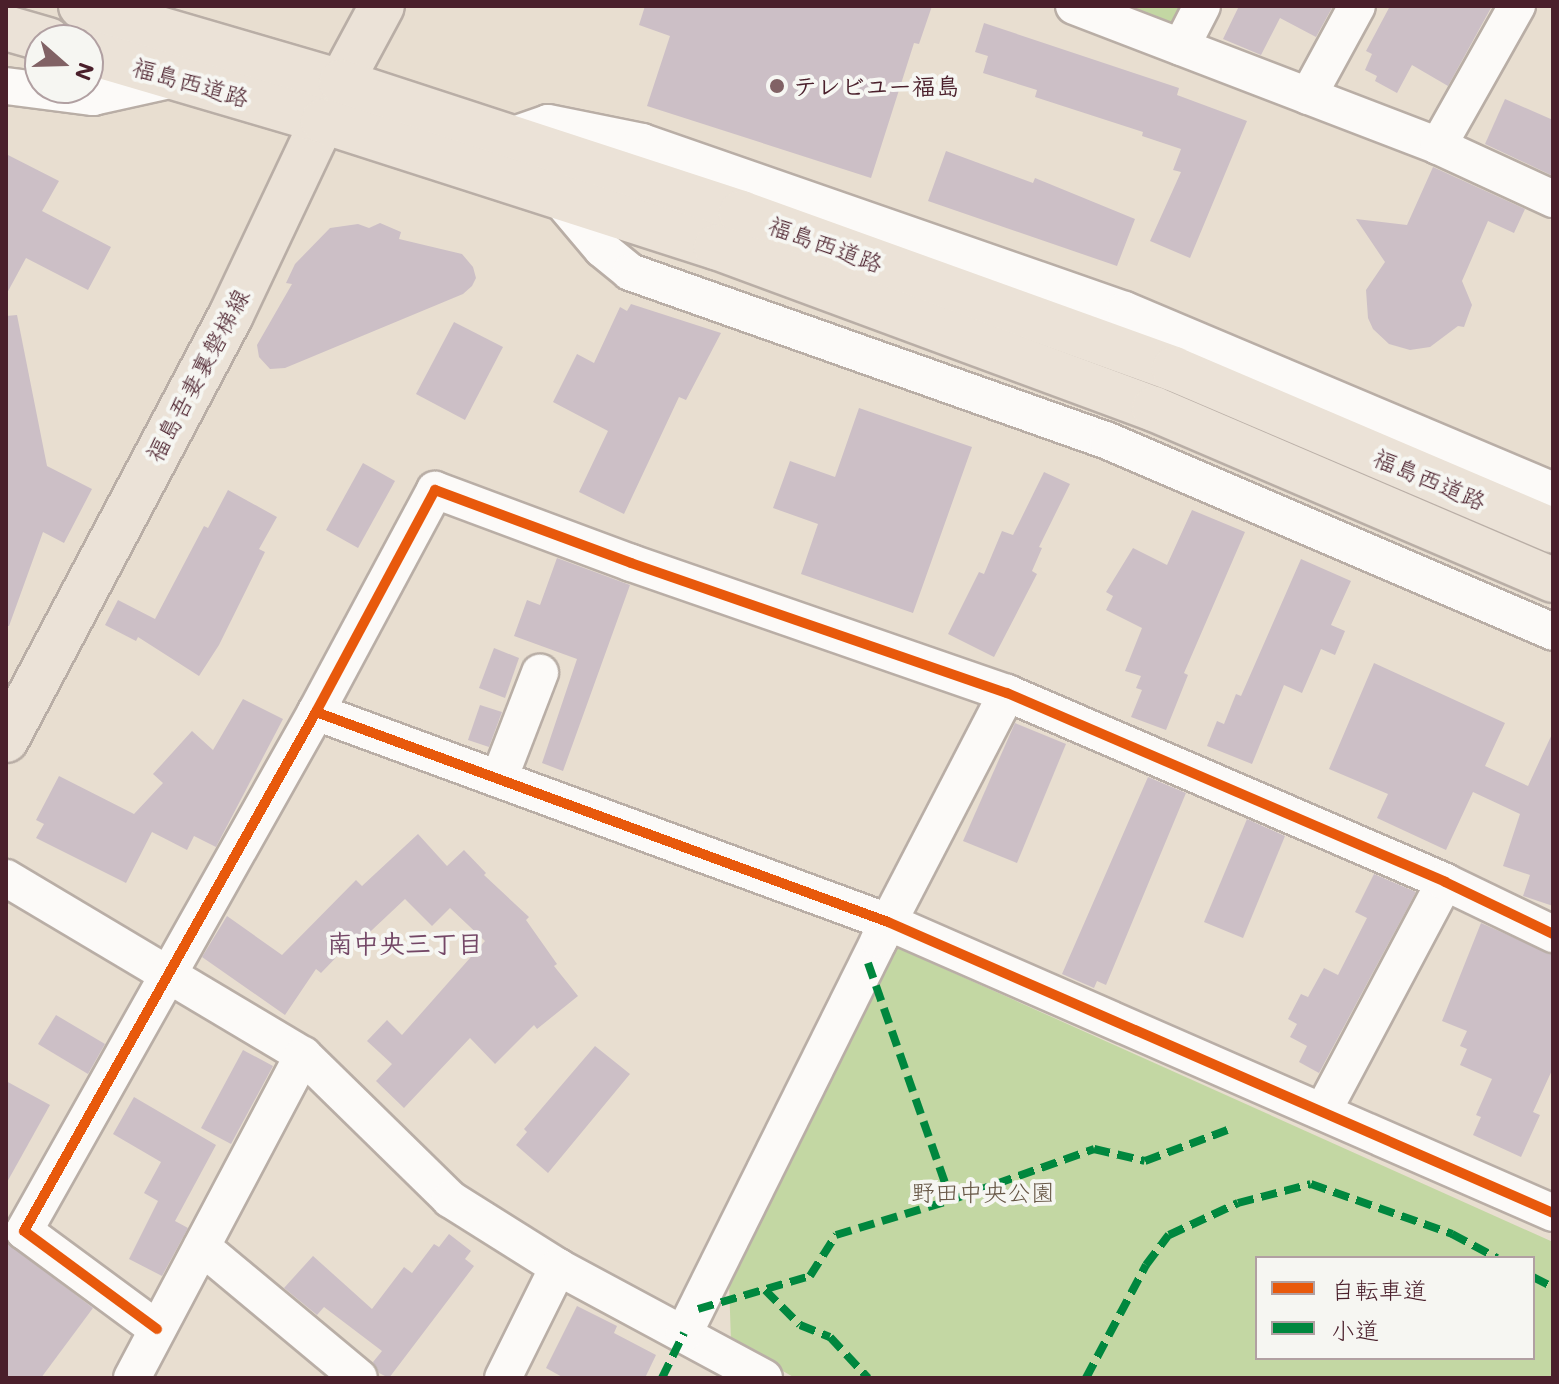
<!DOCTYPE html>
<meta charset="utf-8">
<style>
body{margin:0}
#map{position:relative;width:1559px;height:1384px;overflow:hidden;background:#e8ded0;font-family:Mali,"Klee One",sans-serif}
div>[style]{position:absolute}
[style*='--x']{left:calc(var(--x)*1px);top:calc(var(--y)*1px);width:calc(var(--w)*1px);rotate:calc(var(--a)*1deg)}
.green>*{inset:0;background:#c3d7a3}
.building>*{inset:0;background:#ccbfc6}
.roads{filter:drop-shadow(2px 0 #b9aea6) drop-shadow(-2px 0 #b9aea6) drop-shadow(0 2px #b9aea6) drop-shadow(0 -2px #b9aea6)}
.minor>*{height:36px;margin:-18px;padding:0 18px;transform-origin:18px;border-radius:18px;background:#fcfaf8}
.major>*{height:44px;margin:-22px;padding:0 22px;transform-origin:22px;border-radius:22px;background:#ebe2d7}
.highway>*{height:44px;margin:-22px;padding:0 22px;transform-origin:22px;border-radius:22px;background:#ebe2d7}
.quiet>*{height:8px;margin-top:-4px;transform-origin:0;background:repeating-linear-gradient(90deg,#00873e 0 16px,transparent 0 24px)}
.cycleway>*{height:10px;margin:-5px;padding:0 5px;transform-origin:5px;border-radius:5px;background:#e8590c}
.dots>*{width:22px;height:22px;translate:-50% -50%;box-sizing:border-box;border:4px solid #f6f6f2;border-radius:50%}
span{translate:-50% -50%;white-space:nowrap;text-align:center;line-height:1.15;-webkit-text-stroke:8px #f6f6f2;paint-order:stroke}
.street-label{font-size:24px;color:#4a1f2b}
.poi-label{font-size:24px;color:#4a1f2b;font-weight:700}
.left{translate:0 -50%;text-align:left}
.park-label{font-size:24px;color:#655544}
.neighbourhood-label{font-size:26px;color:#734766;font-weight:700}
.frame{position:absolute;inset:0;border:8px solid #4a1f2b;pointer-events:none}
.legend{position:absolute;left:1255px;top:1256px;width:280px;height:104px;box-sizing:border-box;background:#f6f6f2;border:2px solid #b1a0a2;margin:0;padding:10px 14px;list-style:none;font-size:24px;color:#4a1f2b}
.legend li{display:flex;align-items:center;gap:16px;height:40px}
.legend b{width:40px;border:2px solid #b1a0a2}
.north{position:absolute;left:24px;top:24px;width:80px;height:80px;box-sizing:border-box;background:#f6f6f2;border:2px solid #b1a0a2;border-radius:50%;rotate:110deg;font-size:22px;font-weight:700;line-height:32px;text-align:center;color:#4a1f2b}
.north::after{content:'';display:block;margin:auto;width:28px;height:36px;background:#816265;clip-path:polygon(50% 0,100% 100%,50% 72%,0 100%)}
</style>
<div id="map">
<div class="green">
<i style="clip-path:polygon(1127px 6px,1189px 6px,1177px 27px)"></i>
<i style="clip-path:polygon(evenodd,896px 947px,1553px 1242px,1553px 1378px,795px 1378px,731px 1341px,729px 1283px,896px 947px,1257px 1258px,1533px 1258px,1533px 1358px,1257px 1358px,1257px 1258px)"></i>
</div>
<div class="building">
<i style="clip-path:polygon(645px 6px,932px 6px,919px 44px,914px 43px,871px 178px,647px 106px,670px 36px,639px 25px)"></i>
<i style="clip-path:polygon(1239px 6px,1333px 6px,1316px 37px,1280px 18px,1261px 55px,1223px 39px)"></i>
<i style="clip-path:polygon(1390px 6px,1492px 6px,1448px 86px,1412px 65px,1397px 93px,1375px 81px,1377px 76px,1365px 70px,1372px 54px,1366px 51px)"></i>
<i style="clip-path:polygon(984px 23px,1179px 88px,1177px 95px,1247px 121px,1190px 258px,1150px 241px,1181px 172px,1173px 170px,1181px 149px,1142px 136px,1143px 132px,1035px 97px,1037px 90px,983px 73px,988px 56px,975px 52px)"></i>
<i style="clip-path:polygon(1505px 99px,1553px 120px,1553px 176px,1485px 144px)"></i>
<i style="clip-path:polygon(946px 151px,1033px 183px,1035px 178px,1135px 219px,1117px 266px,928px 201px)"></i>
<i style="clip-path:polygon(6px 154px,59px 181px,42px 211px,111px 247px,88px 290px,26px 258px,6px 295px)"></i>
<i style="clip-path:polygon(1433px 167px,1525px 209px,1514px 233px,1488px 221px,1462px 281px,1472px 305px,1464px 327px,1458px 326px,1430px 347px,1410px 350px,1389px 344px,1373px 329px,1368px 318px,1366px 290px,1385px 262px,1356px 219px,1407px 225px)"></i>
<i style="clip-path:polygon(380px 223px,401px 232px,399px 239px,462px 254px,473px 267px,476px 278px,472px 286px,463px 294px,285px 368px,270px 369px,259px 357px,257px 345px,292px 284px,286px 283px,295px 264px,330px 228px,358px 224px,369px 228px)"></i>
<i style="clip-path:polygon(631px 304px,721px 333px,686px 400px,679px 397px,624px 514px,579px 492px,608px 431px,553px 402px,577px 354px,594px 363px,620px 307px,627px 311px)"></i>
<i style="clip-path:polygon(17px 315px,47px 466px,92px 489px,64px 543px,43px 532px,9px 626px,6px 626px,6px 316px)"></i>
<i style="clip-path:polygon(454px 322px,503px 347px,465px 420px,416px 394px)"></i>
<i style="clip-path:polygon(859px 408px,972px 447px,913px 613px,801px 574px,818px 524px,773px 508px,790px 461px,835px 477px)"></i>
<i style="clip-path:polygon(363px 463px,395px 481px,358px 548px,326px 530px)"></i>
<i style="clip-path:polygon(1044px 472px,1070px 484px,1039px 547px,1042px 548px,1032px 571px,1037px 574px,994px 657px,948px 634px,979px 572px,984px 574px,1002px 531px,1013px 535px)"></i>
<i style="clip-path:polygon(228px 490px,277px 517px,259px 549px,265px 552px,219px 645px,199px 676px,138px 637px,136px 641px,105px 625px,118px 600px,155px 619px,204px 526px,208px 528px)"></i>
<i style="clip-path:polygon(1192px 510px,1245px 532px,1184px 673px,1188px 675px,1166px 730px,1131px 717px,1142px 690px,1136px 688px,1141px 676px,1125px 671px,1142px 628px,1106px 610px,1113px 596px,1106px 592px,1133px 548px,1167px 565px)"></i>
<i style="clip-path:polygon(557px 558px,630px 585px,563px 771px,542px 763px,577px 659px,514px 636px,527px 600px,540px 605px)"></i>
<i style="clip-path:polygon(1301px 559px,1351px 581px,1331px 625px,1345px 631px,1335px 655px,1321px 649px,1302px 693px,1284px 685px,1252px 764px,1207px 746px,1217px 721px,1224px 724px,1236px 694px,1241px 696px)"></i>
<i style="clip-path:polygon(494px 648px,519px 658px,505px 698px,479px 688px)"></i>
<i style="clip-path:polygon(1374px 663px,1505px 723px,1485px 766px,1528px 786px,1553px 732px,1553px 906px,1523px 896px,1530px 875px,1503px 866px,1520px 814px,1473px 792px,1446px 850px,1377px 818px,1388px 794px,1329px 769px)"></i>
<i style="clip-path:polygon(243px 699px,283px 719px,216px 847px,194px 836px,187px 850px,152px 832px,126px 883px,36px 838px,44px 824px,36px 820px,59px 776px,134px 814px,163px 783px,153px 774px,192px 731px,213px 750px)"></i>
<i style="clip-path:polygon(480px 705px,502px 712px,489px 747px,468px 740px)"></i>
<i style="clip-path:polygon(1015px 723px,1066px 744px,1017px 863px,963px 841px)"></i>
<i style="clip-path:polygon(1148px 777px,1186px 793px,1106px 985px,1097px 981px,1094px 988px,1062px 974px)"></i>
<i style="clip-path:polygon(1247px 819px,1285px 836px,1243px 938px,1204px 922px)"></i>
<i style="clip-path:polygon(418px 834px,447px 866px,464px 850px,486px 873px,484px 875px,529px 917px,526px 920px,557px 964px,554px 966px,578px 996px,537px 1029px,534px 1025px,495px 1064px,470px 1038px,404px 1108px,376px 1081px,392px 1064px,367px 1041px,387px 1020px,402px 1035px,485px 941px,450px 908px,432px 926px,405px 899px,355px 946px,351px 942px,321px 973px,316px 969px,285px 1015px,202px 957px,227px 916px,282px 955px,356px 880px,362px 886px)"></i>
<i style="clip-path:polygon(1374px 874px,1416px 892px,1319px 1073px,1299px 1062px,1307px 1046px,1290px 1037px,1297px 1024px,1288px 1019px,1301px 994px,1308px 997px,1324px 968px,1338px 975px,1367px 918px,1355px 912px)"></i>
<i style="clip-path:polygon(1481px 923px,1553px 955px,1553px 1068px,1533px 1112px,1540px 1115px,1521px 1157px,1473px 1135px,1481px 1117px,1476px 1115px,1492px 1079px,1460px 1065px,1467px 1049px,1460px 1046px,1467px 1031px,1442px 1021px)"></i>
<i style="clip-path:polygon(56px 1015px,105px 1044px,88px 1074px,38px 1044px)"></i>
<i style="clip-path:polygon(595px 1046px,630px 1074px,548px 1173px,516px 1145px,527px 1132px,524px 1129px)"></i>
<i style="clip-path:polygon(243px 1050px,273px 1066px,231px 1144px,201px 1128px)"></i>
<i style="clip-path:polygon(6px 1081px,50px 1105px,6px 1184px)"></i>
<i style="clip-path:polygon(134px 1097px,216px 1145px,175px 1221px,188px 1228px,162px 1276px,129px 1259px,158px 1201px,144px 1193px,161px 1162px,113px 1134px)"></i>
<i style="clip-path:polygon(449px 1234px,471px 1251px,465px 1259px,474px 1266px,389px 1378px,379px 1373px,373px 1362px,382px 1351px,324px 1307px,317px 1315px,284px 1288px,313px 1256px,372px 1309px,404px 1267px,412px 1273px,434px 1244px,439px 1247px)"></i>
<i style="clip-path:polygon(6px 1241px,93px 1308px,41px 1378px,6px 1378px)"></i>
<i style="clip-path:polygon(577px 1306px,617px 1326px,614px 1333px,656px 1355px,645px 1378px,564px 1378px,546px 1368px)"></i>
</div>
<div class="roads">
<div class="minor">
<i style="--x:1074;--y:6;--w:390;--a:21"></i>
<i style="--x:1438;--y:146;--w:127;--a:24.7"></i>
<i style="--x:1181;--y:47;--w:46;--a:-62.9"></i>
<i style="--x:6;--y:86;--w:88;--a:7.2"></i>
<i style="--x:93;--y:97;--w:88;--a:-12.5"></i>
<i style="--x:1308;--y:96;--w:102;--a:-61.4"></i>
<i style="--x:508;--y:137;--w:42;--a:-19.3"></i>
<i style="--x:548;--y:123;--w:96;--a:11.4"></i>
<i style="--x:642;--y:142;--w:511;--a:19.18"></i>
<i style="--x:1125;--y:310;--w:465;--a:22.9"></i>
<i style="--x:1438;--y:146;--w:161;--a:-60.6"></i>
<i style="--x:558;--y:197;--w:68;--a:49.8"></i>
<i style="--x:602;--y:249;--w:36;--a:39"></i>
<i style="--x:630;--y:272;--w:507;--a:19.47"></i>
<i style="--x:1108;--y:441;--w:484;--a:23.2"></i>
<i style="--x:316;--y:712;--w:609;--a:20.16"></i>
<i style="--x:888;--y:922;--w:726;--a:23.63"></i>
<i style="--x:499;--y:779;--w:114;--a:-68.9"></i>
<i style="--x:6;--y:878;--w:346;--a:30.8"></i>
<i style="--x:303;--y:1055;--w:206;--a:44.4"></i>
<i style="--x:450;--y:1199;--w:128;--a:32.2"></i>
<i style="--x:558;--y:1267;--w:234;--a:28.3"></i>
<i style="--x:1323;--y:1111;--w:259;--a:-62"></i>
<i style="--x:202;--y:1247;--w:204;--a:39.8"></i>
<i style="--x:157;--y:1329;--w:165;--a:-143.6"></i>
<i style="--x:24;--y:1231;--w:596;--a:-60.64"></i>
<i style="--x:316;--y:712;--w:252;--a:-61.8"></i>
<i style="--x:435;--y:490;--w:209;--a:20.4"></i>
<i style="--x:631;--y:563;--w:398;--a:19.1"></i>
<i style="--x:1007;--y:693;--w:477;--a:23.3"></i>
<i style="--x:1445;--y:882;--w:120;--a:25.7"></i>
<i style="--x:684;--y:1333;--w:439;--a:-63.6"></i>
<i style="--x:879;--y:940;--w:278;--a:-62.6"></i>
<i style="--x:132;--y:1378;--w:365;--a:-62.1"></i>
<i style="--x:503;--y:1378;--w:124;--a:-63.6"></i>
</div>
<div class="major">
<i style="--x:6;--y:740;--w:481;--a:-62.1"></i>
<i style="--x:231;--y:315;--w:258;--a:-64.7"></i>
<i style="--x:341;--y:82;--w:86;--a:-61.7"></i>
</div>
<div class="highway">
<i style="--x:81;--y:6;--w:271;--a:16.3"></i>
<i style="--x:341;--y:82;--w:421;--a:18.1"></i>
<i style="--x:741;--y:213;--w:460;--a:19.8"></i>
<i style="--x:1174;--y:369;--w:412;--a:23.1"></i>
<i style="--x:6;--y:28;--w:44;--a:15.9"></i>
<i style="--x:88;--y:52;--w:245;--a:16.4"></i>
<i style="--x:323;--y:121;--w:413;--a:17.8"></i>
<i style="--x:716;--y:247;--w:467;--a:20.3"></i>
<i style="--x:1154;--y:409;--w:434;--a:23.2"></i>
</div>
</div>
<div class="quiet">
<i style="--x:868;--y:963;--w:251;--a:70.7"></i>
<i style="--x:1533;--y:1277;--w:22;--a:27"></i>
<i style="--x:765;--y:1290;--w:49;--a:45"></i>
<i style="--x:800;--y:1325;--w:32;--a:22"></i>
<i style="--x:830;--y:1337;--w:56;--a:47.2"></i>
<i style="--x:698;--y:1309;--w:117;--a:-16.4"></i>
<i style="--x:810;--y:1276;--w:49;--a:-57.6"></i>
<i style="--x:836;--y:1235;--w:120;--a:-16.9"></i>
<i style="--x:951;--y:1200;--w:152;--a:-19.6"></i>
<i style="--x:1094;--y:1149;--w:52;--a:13.2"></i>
<i style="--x:1145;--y:1161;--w:88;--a:-20.7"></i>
<i style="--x:662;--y:1378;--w:50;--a:-63.9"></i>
<i style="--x:1086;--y:1378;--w:128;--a:-62"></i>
<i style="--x:1146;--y:1265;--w:38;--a:-53"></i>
<i style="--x:1169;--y:1235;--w:76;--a:-24.9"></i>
<i style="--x:1238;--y:1203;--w:75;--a:-14.6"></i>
<i style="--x:1311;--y:1184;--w:150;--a:19.5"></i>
<i style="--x:1452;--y:1234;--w:51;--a:28.1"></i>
</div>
<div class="cycleway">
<i style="--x:316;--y:712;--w:609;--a:20.16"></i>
<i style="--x:888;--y:922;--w:726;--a:23.63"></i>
<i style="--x:157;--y:1329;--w:165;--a:-143.6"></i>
<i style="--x:24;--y:1231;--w:596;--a:-60.64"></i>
<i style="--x:316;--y:712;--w:252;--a:-61.8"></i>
<i style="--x:435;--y:490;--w:209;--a:20.4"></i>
<i style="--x:631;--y:563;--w:398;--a:19.1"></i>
<i style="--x:1007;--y:693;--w:477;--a:23.3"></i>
<i style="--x:1445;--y:882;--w:120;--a:25.7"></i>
</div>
<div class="dots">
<i style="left:777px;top:86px;background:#816265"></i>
</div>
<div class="street-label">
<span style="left:191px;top:82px;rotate:16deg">福島西道路</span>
<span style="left:826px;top:244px;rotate:20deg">福島西道路</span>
<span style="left:197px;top:375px;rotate:-62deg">福島吾妻裏磐梯線</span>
<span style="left:1430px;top:479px;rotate:23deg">福島西道路</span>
</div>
<div class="poi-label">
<span class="left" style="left:793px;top:86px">テレビユー福島</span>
</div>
<div class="park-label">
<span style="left:983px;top:1192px">野田中央公園</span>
</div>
<div class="neighbourhood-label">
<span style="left:405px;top:944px">南中央三丁目</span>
</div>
<div class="frame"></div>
<ul class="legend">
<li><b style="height:10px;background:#e8590c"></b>自転車道</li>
<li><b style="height:10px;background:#00873e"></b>小道</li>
</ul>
<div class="north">N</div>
</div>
